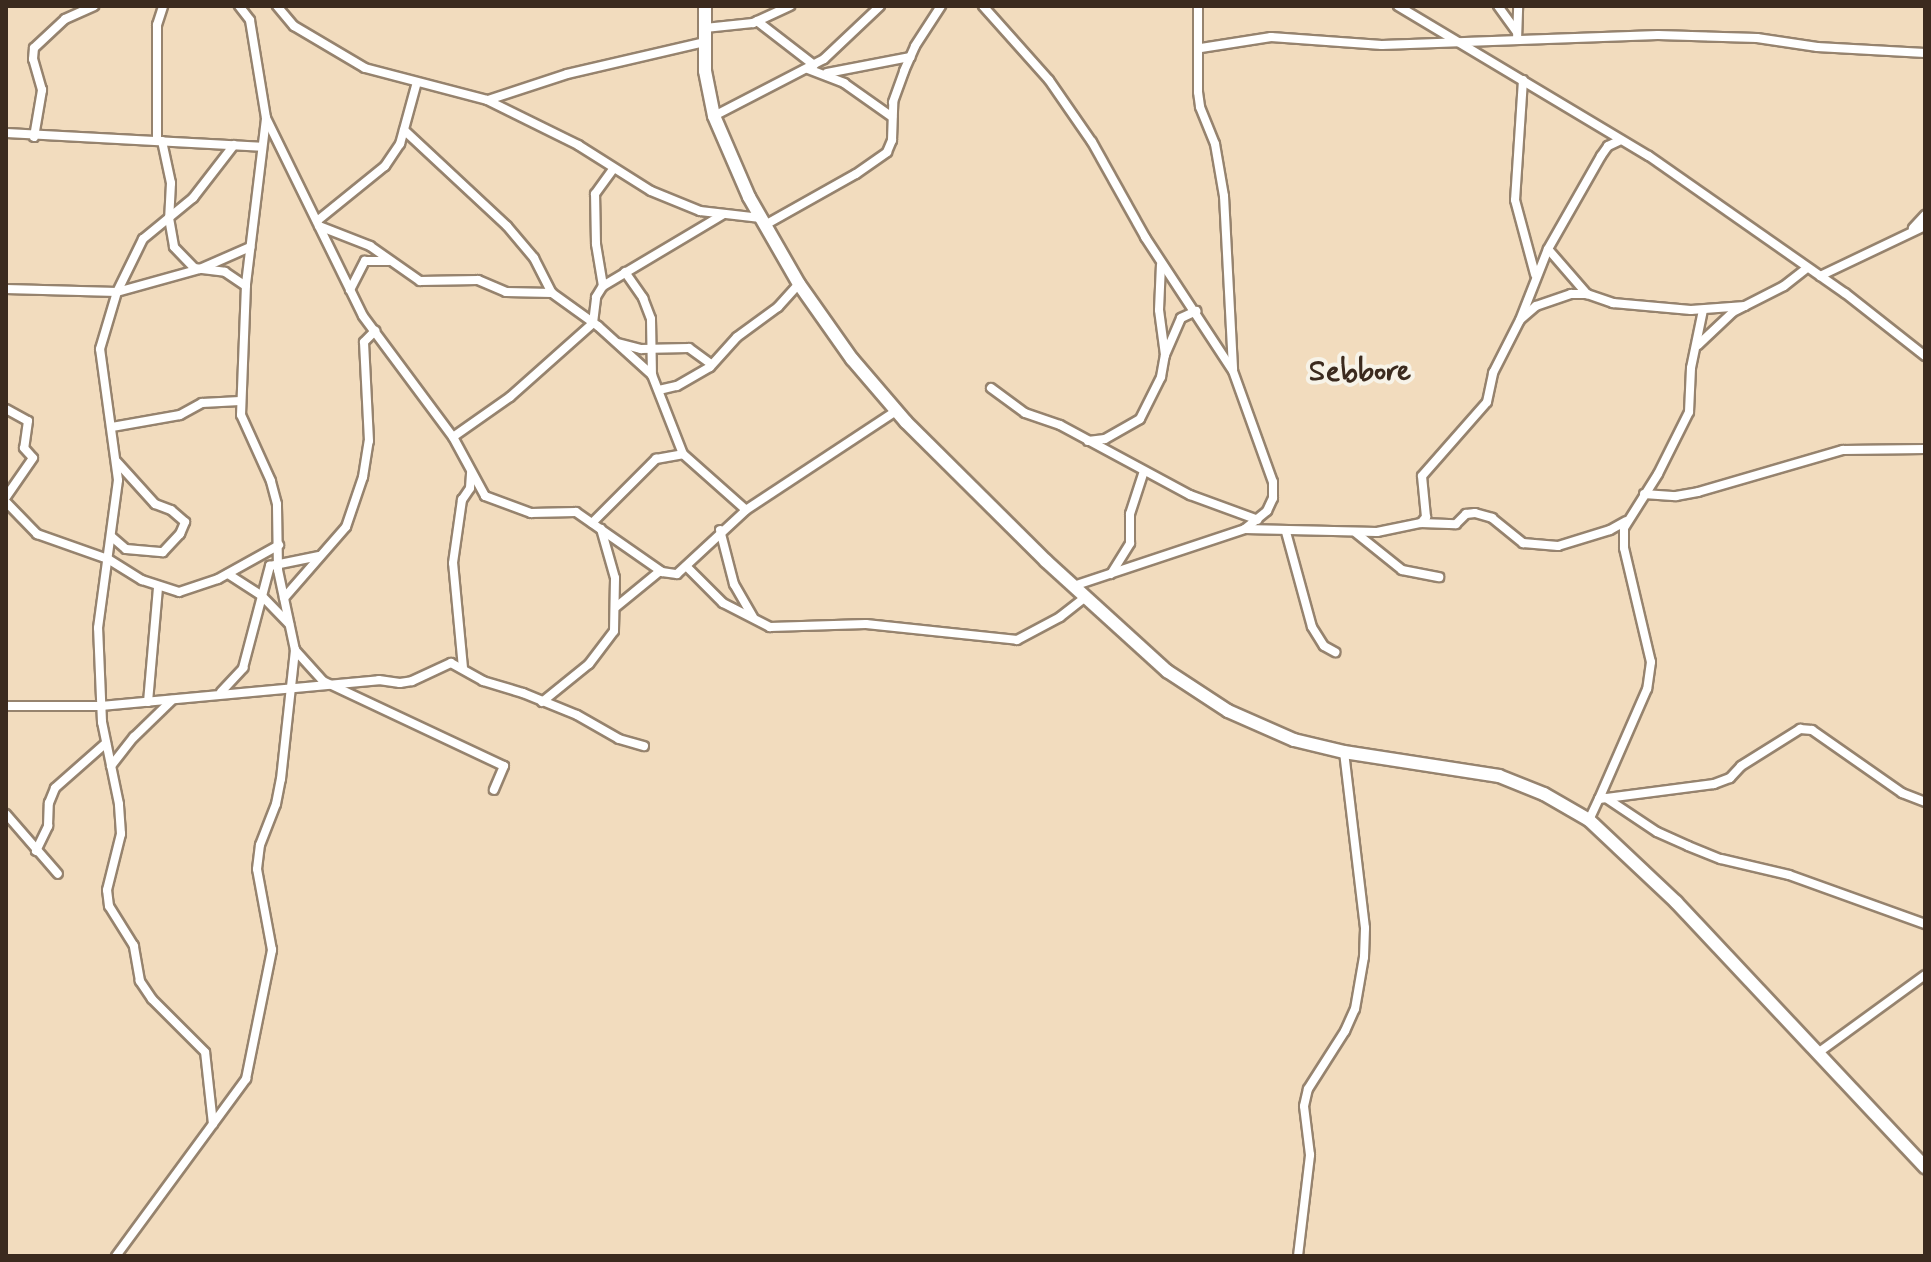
<!DOCTYPE html>
<style>
body{margin:0}
#map{position:relative;width:1931px;height:1262px;overflow:hidden;background:#f2dcbe;font-family:Mynerve,sans-serif}
div>[style]{position:absolute}
[style*='--x']{left:calc(var(--x)*1px);top:calc(var(--y)*1px);width:calc(var(--w)*1px);rotate:calc(var(--a)*1deg)}
.roads{filter:drop-shadow(2px 0 #96836e) drop-shadow(-2px 0 #96836e) drop-shadow(0 2px #96836e) drop-shadow(0 -2px #96836e)}
.minor>*{height:8px;margin:-4px;padding:0 4px;transform-origin:4px;border-radius:4px;background:#fff}
.secondary>*{height:12px;margin:-6px;padding:0 6px;transform-origin:6px;border-radius:6px;background:#fff}
span{translate:-50% -50%;white-space:nowrap;text-align:center;line-height:1.15;-webkit-text-stroke:8px #f7f3e8;paint-order:stroke}
.quarter-label{font-size:30px;color:#3b2a1e;font-weight:700}
.frame{position:absolute;inset:0;border:8px solid #3b2a1e;pointer-events:none}
</style>
<div id="map">
<div class="roads">
<div class="minor">
<i style="--x:277;--y:6;--w:26;--a:50"></i>
<i style="--x:294;--y:26;--w:82;--a:30.6"></i>
<i style="--x:365;--y:68;--w:126;--a:14.7"></i>
<i style="--x:487;--y:100;--w:102;--a:26.3"></i>
<i style="--x:578;--y:145;--w:86;--a:32.2"></i>
<i style="--x:651;--y:191;--w:53;--a:22.2"></i>
<i style="--x:700;--y:211;--w:61;--a:6.5"></i>
<i style="--x:983;--y:6;--w:99;--a:48.3"></i>
<i style="--x:1049;--y:80;--w:75;--a:55.3"></i>
<i style="--x:1092;--y:142;--w:109;--a:60.8"></i>
<i style="--x:1145;--y:237;--w:160;--a:56.7"></i>
<i style="--x:1233;--y:371;--w:118;--a:70.2"></i>
<i style="--x:1273;--y:482;--w:16;--a:90"></i>
<i style="--x:1273;--y:498;--w:14;--a:115"></i>
<i style="--x:1267;--y:511;--w:28;--a:141"></i>
<i style="--x:1245;--y:529;--w:180;--a:161.6"></i>
<i style="--x:1198;--y:6;--w:86;--a:90"></i>
<i style="--x:1198;--y:92;--w:15;--a:82"></i>
<i style="--x:1200;--y:107;--w:40;--a:68"></i>
<i style="--x:1215;--y:144;--w:53;--a:80.2"></i>
<i style="--x:1224;--y:196;--w:174;--a:87"></i>
<i style="--x:1398;--y:6;--w:292;--a:30.9"></i>
<i style="--x:1649;--y:156;--w:239;--a:35"></i>
<i style="--x:1845;--y:293;--w:102;--a:38.2"></i>
<i style="--x:1498;--y:6;--w:31;--a:54"></i>
<i style="--x:757;--y:21;--w:72;--a:37.7"></i>
<i style="--x:705;--y:28;--w:48;--a:-5.9"></i>
<i style="--x:753;--y:23;--w:41;--a:-24.7"></i>
<i style="--x:1517;--y:40;--w:34;--a:-88"></i>
<i style="--x:1201;--y:48;--w:71;--a:-8.9"></i>
<i style="--x:1271;--y:37;--w:111;--a:4.1"></i>
<i style="--x:1382;--y:45;--w:276;--a:-2.1"></i>
<i style="--x:1658;--y:35;--w:99;--a:1.7"></i>
<i style="--x:1757;--y:38;--w:61;--a:8.5"></i>
<i style="--x:1817;--y:47;--w:108;--a:3.2"></i>
<i style="--x:808;--y:69;--w:39;--a:21"></i>
<i style="--x:844;--y:83;--w:59;--a:35.3"></i>
<i style="--x:827;--y:73;--w:85;--a:-10.9"></i>
<i style="--x:1523;--y:80;--w:120;--a:93.8"></i>
<i style="--x:1515;--y:200;--w:77;--a:74.9"></i>
<i style="--x:488;--y:100;--w:83;--a:-18.2"></i>
<i style="--x:567;--y:74;--w:142;--a:-13.1"></i>
<i style="--x:714;--y:116;--w:124;--a:-27.4"></i>
<i style="--x:824;--y:59;--w:77;--a:-43.4"></i>
<i style="--x:266;--y:118;--w:220;--a:63.9"></i>
<i style="--x:363;--y:316;--w:151;--a:53.4"></i>
<i style="--x:453;--y:437;--w:67;--a:61.5"></i>
<i style="--x:485;--y:496;--w:49;--a:20.3"></i>
<i style="--x:531;--y:513;--w:45;--a:-1.3"></i>
<i style="--x:576;--y:512;--w:105;--a:34.9"></i>
<i style="--x:662;--y:572;--w:15;--a:8"></i>
<i style="--x:677;--y:574;--w:94;--a:-42.8"></i>
<i style="--x:746;--y:510;--w:180;--a:-33.4"></i>
<i style="--x:404;--y:130;--w:141;--a:43"></i>
<i style="--x:507;--y:226;--w:42;--a:49.8"></i>
<i style="--x:534;--y:258;--w:39;--a:63"></i>
<i style="--x:552;--y:293;--w:57;--a:35.7"></i>
<i style="--x:598;--y:326;--w:73;--a:42.2"></i>
<i style="--x:6;--y:133;--w:256;--a:3.1"></i>
<i style="--x:34;--y:137;--w:48;--a:-80.3"></i>
<i style="--x:42;--y:90;--w:32;--a:-106"></i>
<i style="--x:33;--y:59;--w:11;--a:-85"></i>
<i style="--x:34;--y:48;--w:42;--a:-43.1"></i>
<i style="--x:65;--y:19;--w:32;--a:-24"></i>
<i style="--x:157;--y:141;--w:116;--a:-90"></i>
<i style="--x:157;--y:25;--w:20;--a:-72"></i>
<i style="--x:162;--y:141;--w:43;--a:77.9"></i>
<i style="--x:171;--y:183;--w:35;--a:93"></i>
<i style="--x:169;--y:218;--w:29;--a:80"></i>
<i style="--x:174;--y:247;--w:29;--a:46"></i>
<i style="--x:194;--y:268;--w:31;--a:7"></i>
<i style="--x:225;--y:272;--w:25;--a:34"></i>
<i style="--x:317;--y:221;--w:87;--a:-39"></i>
<i style="--x:385;--y:166;--w:27;--a:-56"></i>
<i style="--x:400;--y:144;--w:64;--a:-74.7"></i>
<i style="--x:765;--y:225;--w:104;--a:-29.3"></i>
<i style="--x:856;--y:174;--w:38;--a:-35"></i>
<i style="--x:887;--y:152;--w:13;--a:-67"></i>
<i style="--x:892;--y:140;--w:38;--a:-88"></i>
<i style="--x:893;--y:102;--w:33;--a:-70"></i>
<i style="--x:904;--y:71;--w:27;--a:-66"></i>
<i style="--x:915;--y:46;--w:48;--a:-57"></i>
<i style="--x:319;--y:226;--w:55;--a:21.4"></i>
<i style="--x:370;--y:246;--w:61;--a:35"></i>
<i style="--x:420;--y:281;--w:58;--a:-1"></i>
<i style="--x:478;--y:280;--w:30;--a:23"></i>
<i style="--x:506;--y:292;--w:46;--a:1.2"></i>
<i style="--x:1913;--y:228;--w:18;--a:-47"></i>
<i style="--x:1548;--y:249;--w:60;--a:49.1"></i>
<i style="--x:625;--y:272;--w:32;--a:55"></i>
<i style="--x:643;--y:298;--w:22;--a:69"></i>
<i style="--x:651;--y:319;--w:56;--a:89"></i>
<i style="--x:652;--y:375;--w:85;--a:68.6"></i>
<i style="--x:683;--y:454;--w:84;--a:41.6"></i>
<i style="--x:1820;--y:276;--w:116;--a:-25.5"></i>
<i style="--x:603;--y:286;--w:43;--a:-99.5"></i>
<i style="--x:596;--y:244;--w:50;--a:-91.1"></i>
<i style="--x:595;--y:194;--w:32;--a:-54"></i>
<i style="--x:6;--y:289;--w:111;--a:1.5"></i>
<i style="--x:117;--y:292;--w:86;--a:-15.5"></i>
<i style="--x:200;--y:269;--w:55;--a:-23.7"></i>
<i style="--x:350;--y:290;--w:33;--a:-63"></i>
<i style="--x:365;--y:261;--w:24;--a:0"></i>
<i style="--x:1703;--y:310;--w:59;--a:101.7"></i>
<i style="--x:1691;--y:368;--w:44;--a:92.6"></i>
<i style="--x:1689;--y:412;--w:69;--a:116.6"></i>
<i style="--x:1658;--y:474;--w:64;--a:122.2"></i>
<i style="--x:1624;--y:528;--w:20;--a:90"></i>
<i style="--x:1624;--y:548;--w:117;--a:76.7"></i>
<i style="--x:1651;--y:662;--w:27;--a:98"></i>
<i style="--x:1647;--y:689;--w:120;--a:113.6"></i>
<i style="--x:1599;--y:799;--w:116;--a:-7.4"></i>
<i style="--x:1714;--y:784;--w:17;--a:-21"></i>
<i style="--x:1730;--y:778;--w:16;--a:-47"></i>
<i style="--x:1741;--y:766;--w:70;--a:-32.1"></i>
<i style="--x:1800;--y:729;--w:12;--a:5"></i>
<i style="--x:1812;--y:730;--w:110;--a:35"></i>
<i style="--x:1902;--y:793;--w:25;--a:21"></i>
<i style="--x:1521;--y:319;--w:20;--a:-41"></i>
<i style="--x:1536;--y:306;--w:37;--a:-19"></i>
<i style="--x:1571;--y:294;--w:16;--a:0"></i>
<i style="--x:1587;--y:294;--w:28;--a:19"></i>
<i style="--x:1613;--y:303;--w:78;--a:5.1"></i>
<i style="--x:1691;--y:310;--w:54;--a:-4.2"></i>
<i style="--x:618;--y:343;--w:24;--a:15"></i>
<i style="--x:641;--y:349;--w:48;--a:-1.2"></i>
<i style="--x:689;--y:348;--w:27;--a:36"></i>
<i style="--x:1698;--y:345;--w:48;--a:-43.3"></i>
<i style="--x:1733;--y:312;--w:57;--a:-27"></i>
<i style="--x:1784;--y:286;--w:29;--a:-38"></i>
<i style="--x:1165;--y:355;--w:40;--a:-66.6"></i>
<i style="--x:1181;--y:318;--w:17;--a:-25"></i>
<i style="--x:991;--y:388;--w:42;--a:36.3"></i>
<i style="--x:1025;--y:413;--w:37;--a:19"></i>
<i style="--x:1060;--y:425;--w:148;--a:28.3"></i>
<i style="--x:1190;--y:495;--w:72;--a:20.2"></i>
<i style="--x:659;--y:390;--w:18;--a:-13"></i>
<i style="--x:677;--y:386;--w:38;--a:-30"></i>
<i style="--x:710;--y:367;--w:40;--a:-48"></i>
<i style="--x:737;--y:337;--w:51;--a:-36.2"></i>
<i style="--x:778;--y:307;--w:31;--a:-48"></i>
<i style="--x:6;--y:409;--w:25;--a:29"></i>
<i style="--x:28;--y:421;--w:27;--a:98"></i>
<i style="--x:24;--y:448;--w:13;--a:48"></i>
<i style="--x:33;--y:458;--w:47;--a:124.7"></i>
<i style="--x:112;--y:427;--w:69;--a:-10"></i>
<i style="--x:180;--y:415;--w:25;--a:-29"></i>
<i style="--x:202;--y:403;--w:38;--a:-3"></i>
<i style="--x:453;--y:437;--w:70;--a:-35.1"></i>
<i style="--x:510;--y:397;--w:111;--a:-41.7"></i>
<i style="--x:593;--y:323;--w:26;--a:-83"></i>
<i style="--x:596;--y:297;--w:13;--a:-58"></i>
<i style="--x:603;--y:286;--w:139;--a:-30.8"></i>
<i style="--x:1088;--y:441;--w:17;--a:-7"></i>
<i style="--x:1105;--y:439;--w:40;--a:-29.7"></i>
<i style="--x:1140;--y:419;--w:47;--a:-63.4"></i>
<i style="--x:1161;--y:377;--w:22;--a:-80"></i>
<i style="--x:1165;--y:355;--w:45;--a:-97.6"></i>
<i style="--x:1159;--y:310;--w:45;--a:-87.5"></i>
<i style="--x:1644;--y:494;--w:32;--a:4"></i>
<i style="--x:1676;--y:496;--w:22;--a:-10"></i>
<i style="--x:1698;--y:492;--w:151;--a:-16.2"></i>
<i style="--x:1843;--y:450;--w:82;--a:-0.7"></i>
<i style="--x:6;--y:502;--w:45;--a:45.9"></i>
<i style="--x:37;--y:534;--w:75;--a:19.4"></i>
<i style="--x:108;--y:559;--w:40;--a:32"></i>
<i style="--x:142;--y:580;--w:39;--a:18"></i>
<i style="--x:179;--y:592;--w:41;--a:-18.4"></i>
<i style="--x:218;--y:579;--w:70;--a:-29.1"></i>
<i style="--x:592;--y:523;--w:91;--a:-45"></i>
<i style="--x:656;--y:459;--w:27;--a:-10"></i>
<i style="--x:1421;--y:523;--w:8;--a:-50"></i>
<i style="--x:1426;--y:517;--w:41;--a:-95.6"></i>
<i style="--x:1422;--y:476;--w:98;--a:-48.7"></i>
<i style="--x:1487;--y:402;--w:30;--a:-78"></i>
<i style="--x:1493;--y:373;--w:59;--a:-63"></i>
<i style="--x:1520;--y:320;--w:76;--a:-68.5"></i>
<i style="--x:1548;--y:249;--w:107;--a:-60.3"></i>
<i style="--x:1601;--y:156;--w:12;--a:-55"></i>
<i style="--x:1608;--y:146;--w:14;--a:-25"></i>
<i style="--x:1245;--y:529;--w:132;--a:1.3"></i>
<i style="--x:1377;--y:532;--w:45;--a:-11.6"></i>
<i style="--x:1421;--y:523;--w:35;--a:2"></i>
<i style="--x:1456;--y:524;--w:14;--a:-45"></i>
<i style="--x:1466;--y:514;--w:9;--a:-6"></i>
<i style="--x:1475;--y:513;--w:18;--a:16"></i>
<i style="--x:1492;--y:518;--w:40;--a:39"></i>
<i style="--x:1523;--y:543;--w:35;--a:5"></i>
<i style="--x:1558;--y:546;--w:54;--a:-17.1"></i>
<i style="--x:1610;--y:530;--w:18;--a:-29"></i>
<i style="--x:720;--y:530;--w:56;--a:75.5"></i>
<i style="--x:734;--y:584;--w:38;--a:60"></i>
<i style="--x:1286;--y:532;--w:98;--a:74.7"></i>
<i style="--x:1312;--y:627;--w:22;--a:58"></i>
<i style="--x:1324;--y:646;--w:13;--a:29"></i>
<i style="--x:1356;--y:533;--w:59;--a:38.8"></i>
<i style="--x:1402;--y:570;--w:38;--a:11"></i>
<i style="--x:112;--y:537;--w:18;--a:41"></i>
<i style="--x:126;--y:549;--w:37;--a:5"></i>
<i style="--x:163;--y:552;--w:25;--a:-47"></i>
<i style="--x:180;--y:534;--w:13;--a:-67"></i>
<i style="--x:185;--y:522;--w:18;--a:-139"></i>
<i style="--x:171;--y:510;--w:17;--a:-159"></i>
<i style="--x:155;--y:504;--w:57;--a:-132.1"></i>
<i style="--x:687;--y:567;--w:51;--a:45"></i>
<i style="--x:723;--y:603;--w:53;--a:27.1"></i>
<i style="--x:770;--y:627;--w:96;--a:-1.8"></i>
<i style="--x:866;--y:624;--w:152;--a:6"></i>
<i style="--x:1017;--y:640;--w:49;--a:-28.1"></i>
<i style="--x:1060;--y:617;--w:33;--a:-38"></i>
<i style="--x:228;--y:574;--w:40;--a:32.9"></i>
<i style="--x:262;--y:596;--w:39;--a:46"></i>
<i style="--x:1111;--y:574;--w:36;--a:-58"></i>
<i style="--x:1130;--y:543;--w:29;--a:-90"></i>
<i style="--x:1130;--y:514;--w:45;--a:-72"></i>
<i style="--x:284;--y:598;--w:94;--a:-48.9"></i>
<i style="--x:346;--y:527;--w:53;--a:-71.2"></i>
<i style="--x:363;--y:477;--w:36;--a:-81"></i>
<i style="--x:369;--y:441;--w:99;--a:-92.9"></i>
<i style="--x:364;--y:342;--w:16;--a:-45"></i>
<i style="--x:616;--y:607;--w:57;--a:-39.3"></i>
<i style="--x:295;--y:650;--w:42;--a:47.9"></i>
<i style="--x:323;--y:681;--w:200;--a:25.2"></i>
<i style="--x:504;--y:766;--w:26;--a:113"></i>
<i style="--x:463;--y:668;--w:105;--a:-95.4"></i>
<i style="--x:453;--y:563;--w:64;--a:-81.9"></i>
<i style="--x:462;--y:500;--w:14;--a:-56"></i>
<i style="--x:470;--y:488;--w:16;--a:-86"></i>
<i style="--x:221;--y:692;--w:33;--a:-47"></i>
<i style="--x:243;--y:668;--w:106;--a:-75.2"></i>
<i style="--x:270;--y:566;--w:50;--a:-11.5"></i>
<i style="--x:148;--y:702;--w:114;--a:-85"></i>
<i style="--x:542;--y:702;--w:60;--a:-39"></i>
<i style="--x:589;--y:664;--w:41;--a:-52.9"></i>
<i style="--x:614;--y:631;--w:53;--a:-88.9"></i>
<i style="--x:615;--y:578;--w:51;--a:-105.9"></i>
<i style="--x:6;--y:706;--w:95;--a:0"></i>
<i style="--x:101;--y:706;--w:279;--a:-5.3"></i>
<i style="--x:379;--y:680;--w:21;--a:8"></i>
<i style="--x:400;--y:683;--w:12;--a:-9"></i>
<i style="--x:412;--y:681;--w:43;--a:-24.8"></i>
<i style="--x:451;--y:663;--w:37;--a:29"></i>
<i style="--x:483;--y:681;--w:42;--a:16.7"></i>
<i style="--x:523;--y:693;--w:58;--a:22.2"></i>
<i style="--x:577;--y:715;--w:48;--a:29.7"></i>
<i style="--x:619;--y:739;--w:26;--a:16"></i>
<i style="--x:111;--y:766;--w:37;--a:-52"></i>
<i style="--x:134;--y:737;--w:53;--a:-44.2"></i>
<i style="--x:1606;--y:798;--w:61;--a:33.7"></i>
<i style="--x:1657;--y:832;--w:34;--a:24"></i>
<i style="--x:1688;--y:846;--w:35;--a:22"></i>
<i style="--x:1721;--y:859;--w:70;--a:13.2"></i>
<i style="--x:1789;--y:875;--w:145;--a:19.8"></i>
<i style="--x:6;--y:814;--w:79;--a:49.1"></i>
<i style="--x:1589;--y:820;--w:23;--a:-65"></i>
<i style="--x:36;--y:851;--w:28;--a:-64"></i>
<i style="--x:48;--y:826;--w:23;--a:-88"></i>
<i style="--x:49;--y:803;--w:16;--a:-68"></i>
<i style="--x:55;--y:788;--w:68;--a:-41.4"></i>
<i style="--x:1818;--y:1053;--w:132;--a:-36.1"></i>
<i style="--x:213;--y:1124;--w:72;--a:-96.3"></i>
<i style="--x:205;--y:1052;--w:75;--a:-135"></i>
<i style="--x:152;--y:999;--w:22;--a:-124"></i>
<i style="--x:140;--y:981;--w:36;--a:-100"></i>
<i style="--x:134;--y:946;--w:47;--a:-122"></i>
<i style="--x:109;--y:906;--w:16;--a:-97"></i>
<i style="--x:107;--y:890;--w:58;--a:-76"></i>
<i style="--x:121;--y:834;--w:30;--a:-94"></i>
<i style="--x:119;--y:804;--w:84;--a:-101.7"></i>
<i style="--x:102;--y:722;--w:94;--a:-92.4"></i>
<i style="--x:98;--y:628;--w:149;--a:-82.3"></i>
<i style="--x:118;--y:480;--w:132;--a:-97.8"></i>
<i style="--x:100;--y:349;--w:59;--a:-73.4"></i>
<i style="--x:117;--y:292;--w:59;--a:-63.9"></i>
<i style="--x:143;--y:239;--w:65;--a:-39.4"></i>
<i style="--x:193;--y:198;--w:67;--a:-52.3"></i>
<i style="--x:116;--y:1256;--w:220;--a:-53.7"></i>
<i style="--x:246;--y:1079;--w:132;--a:-78.6"></i>
<i style="--x:272;--y:950;--w:82;--a:-100.5"></i>
<i style="--x:257;--y:869;--w:24;--a:-83"></i>
<i style="--x:260;--y:845;--w:44;--a:-68.7"></i>
<i style="--x:276;--y:804;--w:25;--a:-79"></i>
<i style="--x:281;--y:779;--w:130;--a:-83.8"></i>
<i style="--x:295;--y:650;--w:82;--a:-102"></i>
<i style="--x:278;--y:570;--w:66;--a:-90.9"></i>
<i style="--x:277;--y:504;--w:24;--a:-105"></i>
<i style="--x:271;--y:481;--w:72;--a:-114.4"></i>
<i style="--x:241;--y:415;--w:131;--a:-87.8"></i>
<i style="--x:246;--y:284;--w:167;--a:-83.1"></i>
<i style="--x:266;--y:118;--w:99;--a:-99.3"></i>
<i style="--x:250;--y:20;--w:18;--a:-128"></i>
<i style="--x:1298;--y:1256;--w:102;--a:-83.2"></i>
<i style="--x:1310;--y:1155;--w:49;--a:-97"></i>
<i style="--x:1304;--y:1106;--w:17;--a:-77"></i>
<i style="--x:1308;--y:1089;--w:69;--a:-57.5"></i>
<i style="--x:1345;--y:1031;--w:24;--a:-66"></i>
<i style="--x:1355;--y:1009;--w:53;--a:-80.2"></i>
<i style="--x:1364;--y:957;--w:29;--a:-88"></i>
<i style="--x:1365;--y:928;--w:177;--a:-96.8"></i>
</div>
<div class="secondary">
<i style="--x:705;--y:6;--w:65;--a:90"></i>
<i style="--x:705;--y:71;--w:46;--a:78.7"></i>
<i style="--x:714;--y:116;--w:88;--a:66.6"></i>
<i style="--x:749;--y:197;--w:100;--a:60.1"></i>
<i style="--x:799;--y:284;--w:92;--a:54.8"></i>
<i style="--x:852;--y:359;--w:83;--a:49.4"></i>
<i style="--x:906;--y:422;--w:197;--a:44.8"></i>
<i style="--x:1046;--y:561;--w:164;--a:42.3"></i>
<i style="--x:1167;--y:671;--w:73;--a:33.3"></i>
<i style="--x:1228;--y:711;--w:72;--a:23.7"></i>
<i style="--x:1294;--y:740;--w:51;--a:13.5"></i>
<i style="--x:1344;--y:752;--w:157;--a:8.8"></i>
<i style="--x:1499;--y:776;--w:48;--a:21.8"></i>
<i style="--x:1544;--y:794;--w:52;--a:30"></i>
<i style="--x:1589;--y:820;--w:120;--a:43.3"></i>
<i style="--x:1676;--y:902;--w:364;--a:46.8"></i>
</div>
</div>
<div class="quarter-label">
<span style="left:1360px;top:372px">Sebbore</span>
</div>
<div class="frame"></div>
</div>
